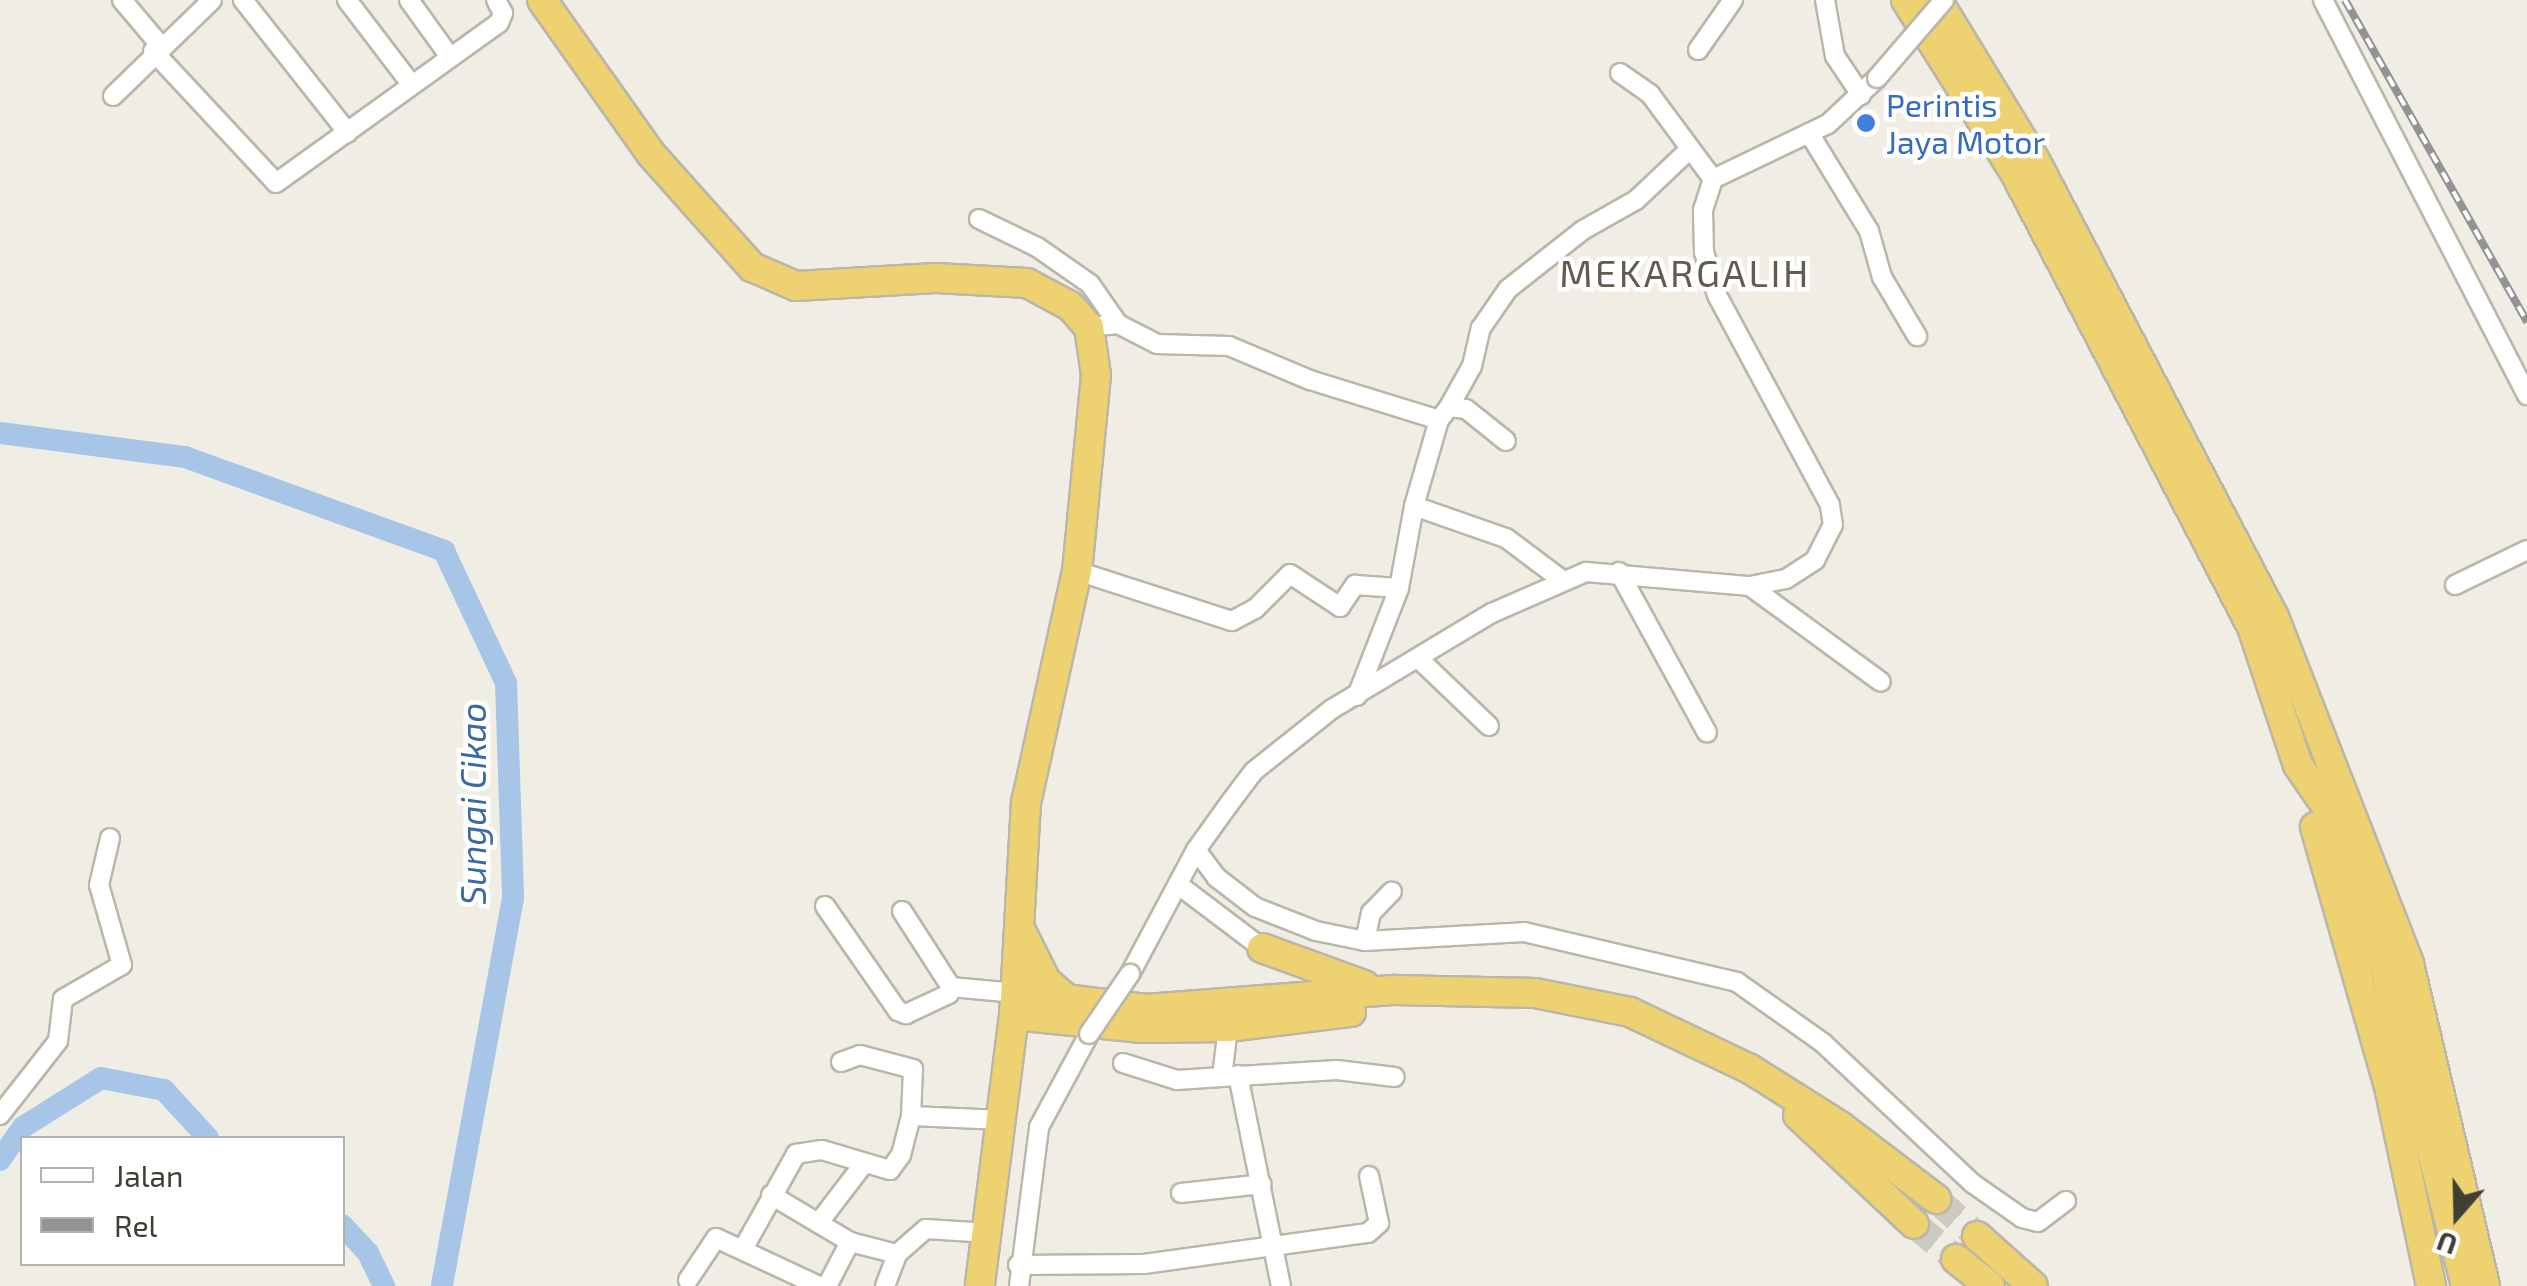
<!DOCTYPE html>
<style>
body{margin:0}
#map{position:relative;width:2527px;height:1286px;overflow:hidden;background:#f0ede4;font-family:"Exo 2",sans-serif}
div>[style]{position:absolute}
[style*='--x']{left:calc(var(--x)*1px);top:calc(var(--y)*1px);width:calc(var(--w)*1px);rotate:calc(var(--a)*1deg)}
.river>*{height:22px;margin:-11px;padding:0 11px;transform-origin:11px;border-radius:11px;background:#a6c5e7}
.highway-tunnel>*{height:28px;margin-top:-14px;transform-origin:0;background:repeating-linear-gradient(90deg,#cdcac1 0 28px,transparent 0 42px)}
.roads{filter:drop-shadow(2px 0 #bab6a8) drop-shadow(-2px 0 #bab6a8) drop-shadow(0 2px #bab6a8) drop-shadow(0 -2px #bab6a8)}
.minor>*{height:18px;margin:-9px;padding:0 9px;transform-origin:9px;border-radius:9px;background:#fff}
.highway>*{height:28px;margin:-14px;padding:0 14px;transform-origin:14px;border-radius:14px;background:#eed271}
.rail>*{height:8px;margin-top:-4px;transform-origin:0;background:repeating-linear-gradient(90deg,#fff 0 11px,#939393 0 22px);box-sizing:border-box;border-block:2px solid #939393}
.bridges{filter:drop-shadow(2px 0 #bab6a8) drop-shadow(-2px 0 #bab6a8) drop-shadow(0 2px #bab6a8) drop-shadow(0 -2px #bab6a8)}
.minor-bridge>*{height:18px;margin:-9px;padding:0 9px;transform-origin:9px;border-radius:9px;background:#fff}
.dots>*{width:28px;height:28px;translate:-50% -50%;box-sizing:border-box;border:5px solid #fff;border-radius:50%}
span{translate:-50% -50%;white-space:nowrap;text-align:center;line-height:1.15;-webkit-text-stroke:9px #fff;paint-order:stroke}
.shop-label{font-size:32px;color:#366cbe}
.left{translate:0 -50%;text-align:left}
.water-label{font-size:35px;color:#3a6aa0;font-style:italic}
.quarter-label{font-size:38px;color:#635c4d;letter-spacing:2.5px}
.legend{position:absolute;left:20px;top:1136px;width:325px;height:130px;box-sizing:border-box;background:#fff;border:2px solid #b3b2ae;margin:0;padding:12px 18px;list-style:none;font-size:30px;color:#413e34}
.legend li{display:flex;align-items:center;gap:20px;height:50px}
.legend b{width:50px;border:2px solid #b3b2ae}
.north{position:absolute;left:2407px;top:1166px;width:100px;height:100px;-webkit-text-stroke:8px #fff;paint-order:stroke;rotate:200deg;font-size:28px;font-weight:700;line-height:40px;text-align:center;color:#413e34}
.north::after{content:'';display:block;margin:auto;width:35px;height:45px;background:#413e34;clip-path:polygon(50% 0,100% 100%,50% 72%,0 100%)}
</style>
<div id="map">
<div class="river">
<i style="--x:0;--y:433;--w:187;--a:7.4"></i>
<i style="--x:185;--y:457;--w:276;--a:19.9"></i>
<i style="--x:444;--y:551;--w:146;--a:64.8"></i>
<i style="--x:506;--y:683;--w:215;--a:88.1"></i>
<i style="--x:513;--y:898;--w:394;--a:100.4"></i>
<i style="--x:0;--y:1160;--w:40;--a:-55.1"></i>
<i style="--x:23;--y:1127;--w:92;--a:-32.1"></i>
<i style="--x:101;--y:1078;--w:64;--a:10.8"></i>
<i style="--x:164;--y:1090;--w:65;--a:47.5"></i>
<i style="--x:342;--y:1225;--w:38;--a:47"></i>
<i style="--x:368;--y:1253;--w:37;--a:64"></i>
</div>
<div class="highway-tunnel">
<i style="--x:1936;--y:1199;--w:55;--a:42.1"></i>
<i style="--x:1914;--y:1224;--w:55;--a:39.8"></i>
</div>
<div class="roads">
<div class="minor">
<i style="--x:122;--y:0;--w:59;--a:49.8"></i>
<i style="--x:243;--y:0;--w:169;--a:51.7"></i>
<i style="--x:347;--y:0;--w:106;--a:52.7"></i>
<i style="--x:409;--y:0;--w:70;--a:54.3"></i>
<i style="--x:1825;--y:0;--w:57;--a:79.9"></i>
<i style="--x:1835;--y:56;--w:47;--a:56.3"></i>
<i style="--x:2323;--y:0;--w:445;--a:62.7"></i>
<i style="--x:1698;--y:50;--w:61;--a:-55"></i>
<i style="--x:153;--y:51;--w:180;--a:47"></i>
<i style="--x:276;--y:183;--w:274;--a:-35.7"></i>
<i style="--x:499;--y:23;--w:11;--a:-68"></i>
<i style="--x:503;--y:13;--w:15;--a:-118"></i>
<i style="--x:1620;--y:73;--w:37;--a:35"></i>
<i style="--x:1650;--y:94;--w:106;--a:53.5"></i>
<i style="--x:113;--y:96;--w:138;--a:-44.1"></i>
<i style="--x:1809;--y:133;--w:115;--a:58.5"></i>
<i style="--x:1869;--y:231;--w:48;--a:74.2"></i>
<i style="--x:1882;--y:277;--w:69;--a:59.3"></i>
<i style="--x:979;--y:219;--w:64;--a:25.8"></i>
<i style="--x:1037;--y:247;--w:65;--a:34.9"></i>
<i style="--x:1090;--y:284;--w:49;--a:55"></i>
<i style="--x:1089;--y:327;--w:29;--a:-6"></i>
<i style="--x:1118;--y:324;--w:44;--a:27.1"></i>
<i style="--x:1157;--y:344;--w:72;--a:1.6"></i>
<i style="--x:1229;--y:346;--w:88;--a:22.8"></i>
<i style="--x:1310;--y:380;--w:135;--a:17.2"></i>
<i style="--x:1449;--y:407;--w:47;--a:-60.7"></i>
<i style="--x:1472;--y:366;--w:39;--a:-77"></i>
<i style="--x:1481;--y:328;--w:47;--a:-55.3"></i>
<i style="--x:1508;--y:289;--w:95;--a:-38.2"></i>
<i style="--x:1583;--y:230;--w:61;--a:-29.5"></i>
<i style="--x:1636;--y:200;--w:74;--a:-43.4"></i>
<i style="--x:1414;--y:506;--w:90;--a:-73.8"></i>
<i style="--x:1439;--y:420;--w:16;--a:-52"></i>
<i style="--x:1449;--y:407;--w:17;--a:7"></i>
<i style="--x:1466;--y:409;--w:51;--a:38.7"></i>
<i style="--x:1077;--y:571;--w:163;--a:17.9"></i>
<i style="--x:1232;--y:621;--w:26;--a:-28"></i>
<i style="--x:1255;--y:609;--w:49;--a:-45"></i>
<i style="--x:1290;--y:574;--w:60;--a:33.4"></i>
<i style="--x:1340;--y:607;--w:27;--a:-56"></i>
<i style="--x:1355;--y:585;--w:44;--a:3.9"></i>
<i style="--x:1399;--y:588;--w:83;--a:-79.6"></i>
<i style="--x:1414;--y:506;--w:97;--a:19.2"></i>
<i style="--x:1506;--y:538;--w:70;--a:36.9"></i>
<i style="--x:1619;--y:572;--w:183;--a:61.3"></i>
<i style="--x:2455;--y:585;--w:80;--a:-25.9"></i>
<i style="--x:1750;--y:586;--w:162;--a:36.2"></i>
<i style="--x:1421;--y:661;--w:94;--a:43.7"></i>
<i style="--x:1357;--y:696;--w:116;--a:-68.7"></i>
<i style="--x:1196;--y:850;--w:34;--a:53"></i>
<i style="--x:1216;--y:877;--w:49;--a:37.6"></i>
<i style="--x:1255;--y:907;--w:66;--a:21.5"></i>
<i style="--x:1316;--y:931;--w:50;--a:11.5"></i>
<i style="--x:1365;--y:941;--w:159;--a:-3.2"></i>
<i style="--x:1524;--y:932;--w:219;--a:13.2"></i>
<i style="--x:1737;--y:982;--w:105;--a:35.3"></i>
<i style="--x:1823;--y:1043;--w:204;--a:43.2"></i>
<i style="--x:1972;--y:1183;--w:61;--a:35"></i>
<i style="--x:2022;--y:1218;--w:16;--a:14"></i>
<i style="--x:2038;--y:1222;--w:35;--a:-37"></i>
<i style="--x:1180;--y:886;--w:103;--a:37.1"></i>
<i style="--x:825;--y:906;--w:128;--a:55.2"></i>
<i style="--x:898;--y:1011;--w:9;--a:21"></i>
<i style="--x:906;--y:1014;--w:47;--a:-24.9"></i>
<i style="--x:949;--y:994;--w:7;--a:-74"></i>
<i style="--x:902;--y:911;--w:90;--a:57.2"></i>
<i style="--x:951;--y:987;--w:65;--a:5.3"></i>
<i style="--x:1365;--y:941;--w:29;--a:-78"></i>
<i style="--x:1371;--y:913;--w:30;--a:-46"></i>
<i style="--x:1130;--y:974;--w:140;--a:-62"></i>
<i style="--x:1196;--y:850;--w:57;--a:-54.3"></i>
<i style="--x:1229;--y:804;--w:41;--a:-52.9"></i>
<i style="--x:1254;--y:771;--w:100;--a:-38.5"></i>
<i style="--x:1332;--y:709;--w:187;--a:-31"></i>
<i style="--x:1492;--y:613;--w:103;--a:-23.6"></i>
<i style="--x:1586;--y:572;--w:165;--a:4.9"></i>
<i style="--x:1750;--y:586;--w:37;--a:-11"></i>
<i style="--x:1786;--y:579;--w:35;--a:-33"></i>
<i style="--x:1815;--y:560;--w:39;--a:-63"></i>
<i style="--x:1833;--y:525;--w:20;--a:-99"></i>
<i style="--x:1830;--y:505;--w:238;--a:-118.3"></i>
<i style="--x:1717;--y:295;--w:45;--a:-106.8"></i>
<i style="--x:1704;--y:252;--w:42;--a:-91.4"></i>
<i style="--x:1703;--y:210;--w:33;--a:-72"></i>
<i style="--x:1713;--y:179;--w:127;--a:-25.6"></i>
<i style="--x:1828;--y:124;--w:67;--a:-43.2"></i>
<i style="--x:1228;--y:1027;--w:50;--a:96.8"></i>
<i style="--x:1222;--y:1077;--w:115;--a:-3.5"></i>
<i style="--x:1337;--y:1070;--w:58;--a:6.9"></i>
<i style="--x:841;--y:1062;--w:20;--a:-20"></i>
<i style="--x:860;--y:1055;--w:55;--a:14.8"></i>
<i style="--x:913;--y:1069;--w:47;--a:92.4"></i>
<i style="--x:911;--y:1116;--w:92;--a:2.5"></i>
<i style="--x:1123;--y:1063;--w:57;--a:17.5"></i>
<i style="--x:1177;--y:1080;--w:45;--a:-3.8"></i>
<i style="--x:1238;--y:1075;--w:215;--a:78.5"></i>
<i style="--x:0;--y:1115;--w:94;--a:-51.9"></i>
<i style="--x:58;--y:1041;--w:42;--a:-83.2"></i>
<i style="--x:63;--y:999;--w:68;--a:-30"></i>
<i style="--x:122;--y:965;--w:83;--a:-106"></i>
<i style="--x:99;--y:885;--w:48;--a:-76.8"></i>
<i style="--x:1181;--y:1193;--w:81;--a:-6.3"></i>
<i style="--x:771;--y:1195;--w:92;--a:30.7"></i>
<i style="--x:820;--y:1221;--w:69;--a:-52.6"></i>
<i style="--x:743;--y:1249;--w:109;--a:-60.8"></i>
<i style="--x:796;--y:1154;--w:26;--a:-9"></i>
<i style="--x:822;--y:1150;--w:71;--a:16.4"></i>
<i style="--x:890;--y:1170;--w:19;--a:-54"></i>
<i style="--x:901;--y:1155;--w:40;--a:-75.6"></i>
<i style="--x:1018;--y:1265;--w:126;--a:-0.5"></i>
<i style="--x:1144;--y:1264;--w:226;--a:-7.9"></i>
<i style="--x:1368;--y:1233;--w:15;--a:-42"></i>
<i style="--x:1379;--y:1223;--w:48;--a:-102"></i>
<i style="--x:688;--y:1280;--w:50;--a:-56.3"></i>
<i style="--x:716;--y:1238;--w:114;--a:25"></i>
<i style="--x:827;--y:1286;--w:50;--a:-62.4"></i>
<i style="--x:850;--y:1242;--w:49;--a:14.3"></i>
<i style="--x:885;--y:1286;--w:34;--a:-69"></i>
<i style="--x:897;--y:1254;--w:38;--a:-41"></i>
<i style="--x:926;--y:1229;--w:63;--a:3.6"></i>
<i style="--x:1019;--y:1286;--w:160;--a:-82.8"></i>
<i style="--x:1039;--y:1127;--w:106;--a:-61.7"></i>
</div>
<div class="highway">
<i style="--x:542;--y:0;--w:189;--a:54.7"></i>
<i style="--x:651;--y:154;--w:152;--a:48.2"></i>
<i style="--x:752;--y:267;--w:48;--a:23.4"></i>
<i style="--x:796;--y:286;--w:140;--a:-3.3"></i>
<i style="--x:936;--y:278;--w:91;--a:3.1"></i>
<i style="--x:1027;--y:283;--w:49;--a:28.1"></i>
<i style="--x:1070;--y:306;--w:28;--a:48"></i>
<i style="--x:1089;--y:327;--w:49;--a:81.7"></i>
<i style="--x:1096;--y:375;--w:197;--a:95.5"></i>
<i style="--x:1077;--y:571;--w:237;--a:102.4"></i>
<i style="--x:1026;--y:802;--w:213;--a:93.2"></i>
<i style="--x:1014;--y:1015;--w:273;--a:97.2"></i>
<i style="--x:1906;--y:0;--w:204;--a:57.8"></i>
<i style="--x:2015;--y:173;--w:512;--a:62.43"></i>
<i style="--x:2252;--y:627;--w:145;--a:71.6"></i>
<i style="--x:2298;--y:765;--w:51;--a:55.4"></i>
<i style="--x:2327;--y:807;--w:175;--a:70.3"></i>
<i style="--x:2386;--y:972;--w:324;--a:75.7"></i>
<i style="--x:1937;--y:0;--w:190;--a:58.6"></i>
<i style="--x:2036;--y:162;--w:513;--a:62.39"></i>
<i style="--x:2274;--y:617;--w:372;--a:68.7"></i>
<i style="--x:2409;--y:964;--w:331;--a:76.7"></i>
<i style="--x:2315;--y:827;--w:274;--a:74.1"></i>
<i style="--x:2390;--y:1091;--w:199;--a:78.1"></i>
<i style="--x:1022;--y:933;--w:54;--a:63.4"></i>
<i style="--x:1046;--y:981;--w:33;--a:41"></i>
<i style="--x:1262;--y:948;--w:109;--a:19.9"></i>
<i style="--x:1016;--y:993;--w:131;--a:7"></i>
<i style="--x:1146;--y:1009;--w:250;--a:-4.4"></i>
<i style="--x:1395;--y:990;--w:140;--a:1.2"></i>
<i style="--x:1535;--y:993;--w:97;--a:11.3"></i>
<i style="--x:1630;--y:1012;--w:133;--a:25.4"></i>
<i style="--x:1750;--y:1069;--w:107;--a:32.3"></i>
<i style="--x:1840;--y:1126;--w:121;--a:37.2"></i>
<i style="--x:1014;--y:1015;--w:129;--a:5.8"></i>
<i style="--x:1142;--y:1028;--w:86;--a:-0.7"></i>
<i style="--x:1228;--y:1027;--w:124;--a:-7"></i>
<i style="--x:1798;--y:1115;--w:159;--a:43.2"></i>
<i style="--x:1977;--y:1236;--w:75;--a:41.8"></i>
<i style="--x:1956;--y:1259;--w:43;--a:38.5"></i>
</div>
</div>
<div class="rail">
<i style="--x:2345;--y:0;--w:370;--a:60.5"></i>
</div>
<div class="bridges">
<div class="minor-bridge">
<i style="--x:1877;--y:78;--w:103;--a:-49.3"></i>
<i style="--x:1089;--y:1034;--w:73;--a:-55.7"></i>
</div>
</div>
<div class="dots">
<i style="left:1866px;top:123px;background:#3f7fe0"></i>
</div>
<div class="shop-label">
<span class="left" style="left:1886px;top:123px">Perintis<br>Jaya Motor</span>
</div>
<div class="water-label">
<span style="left:472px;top:804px;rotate:-90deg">Sungai Cikao</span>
</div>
<div class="quarter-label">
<span style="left:1685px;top:273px">MEKARGALIH</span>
</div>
<ul class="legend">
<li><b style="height:12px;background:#fff"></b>Jalan</li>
<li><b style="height:12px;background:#939393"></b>Rel</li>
</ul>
<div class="north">U</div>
</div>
